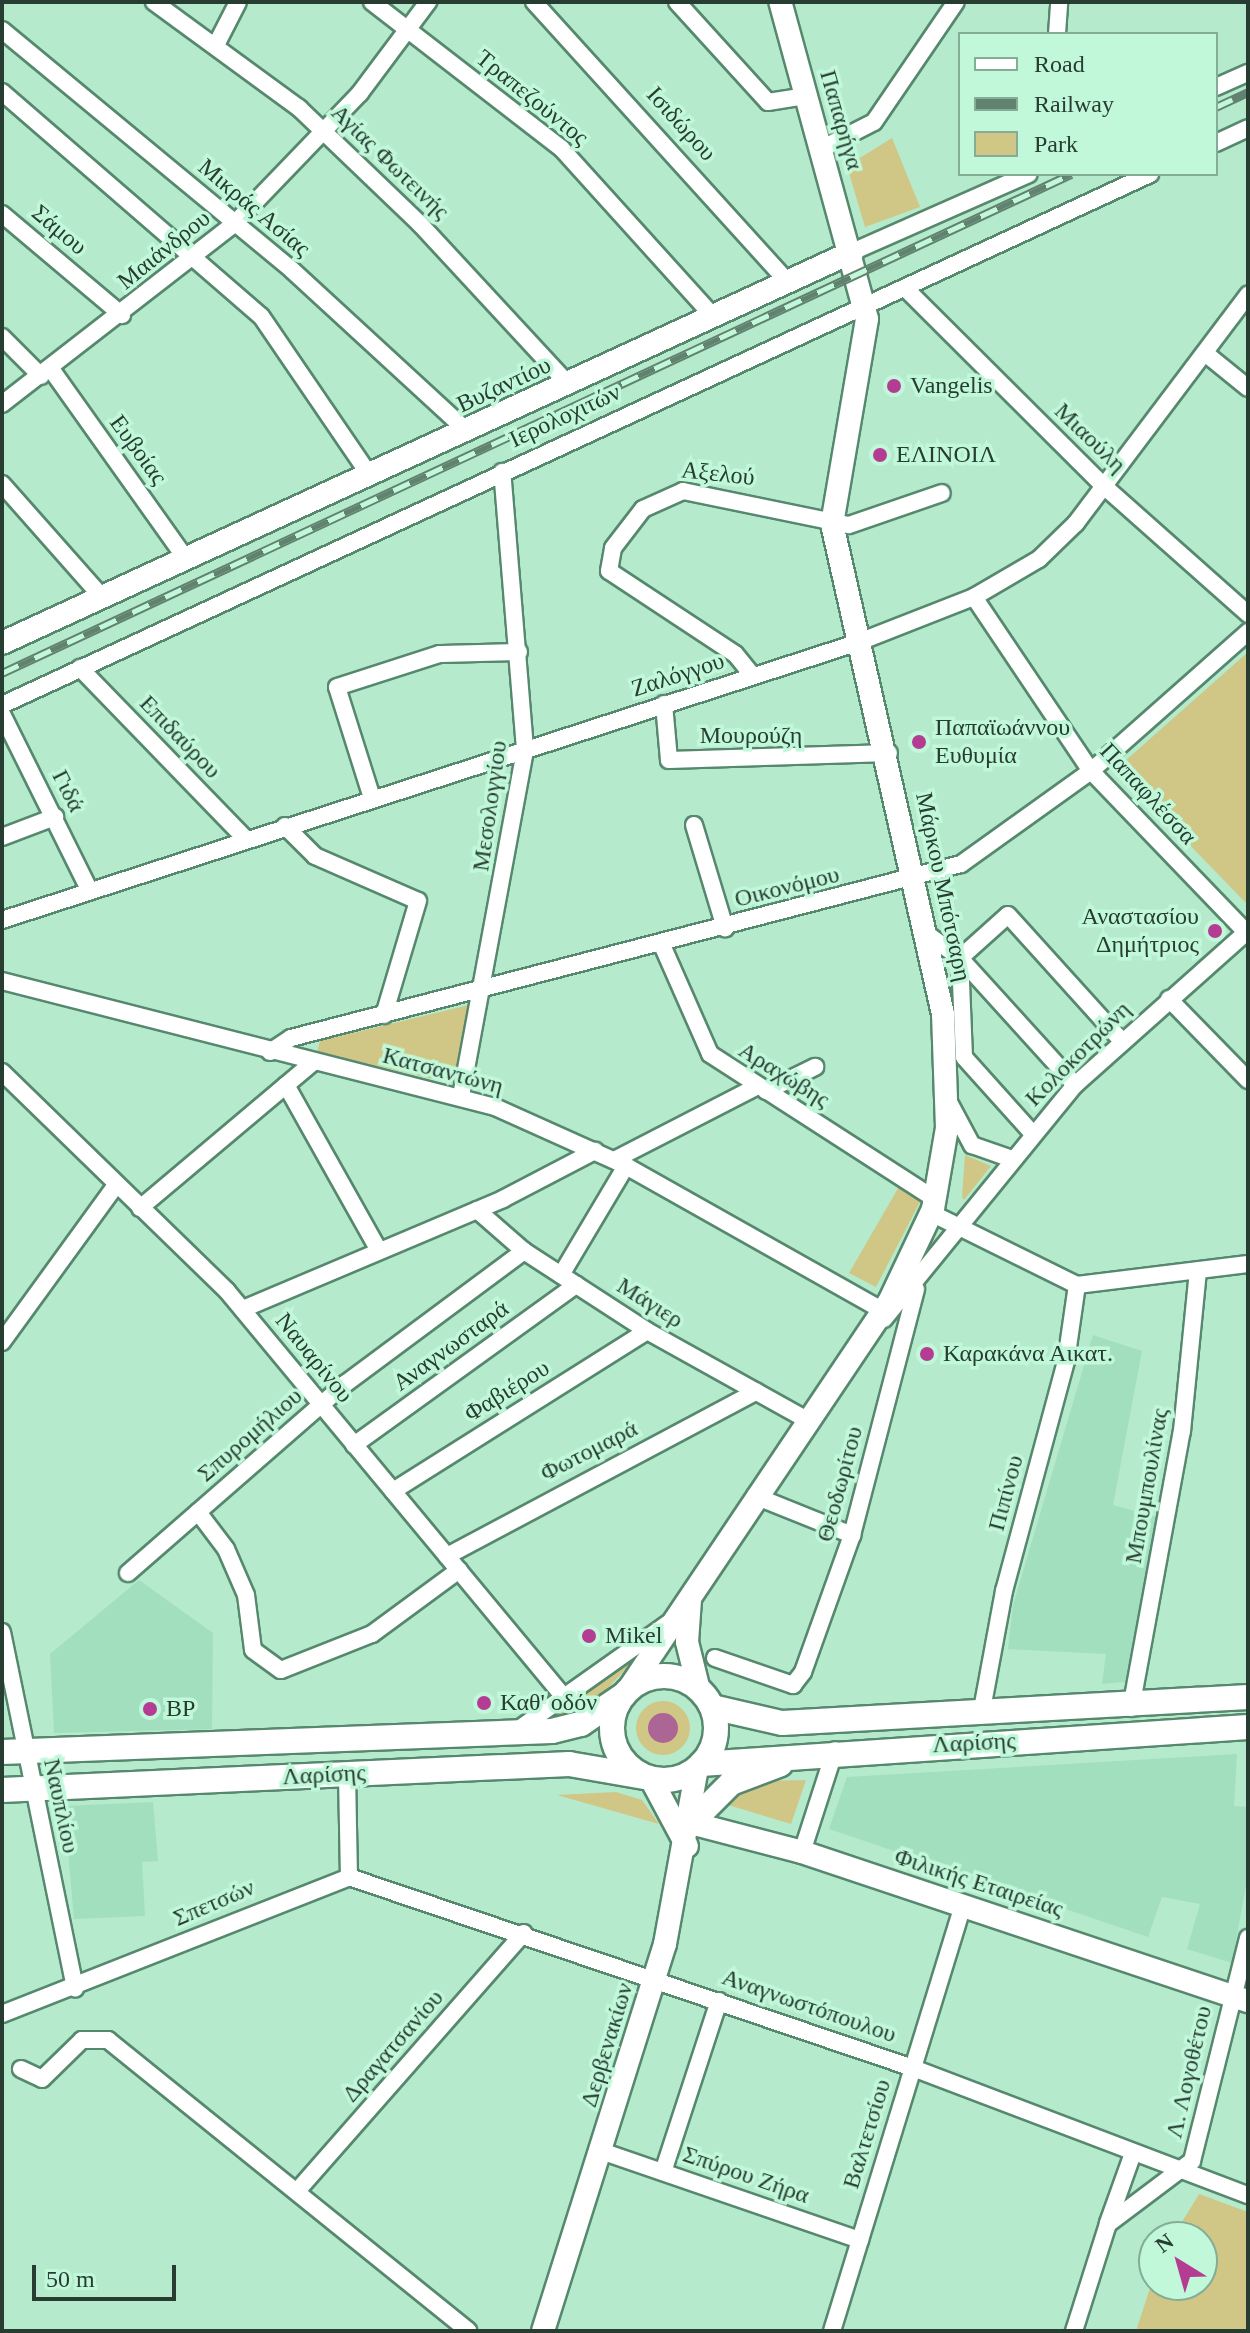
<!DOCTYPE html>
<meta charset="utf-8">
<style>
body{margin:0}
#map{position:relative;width:1250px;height:2333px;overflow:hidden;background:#b5eacd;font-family:Georgia,serif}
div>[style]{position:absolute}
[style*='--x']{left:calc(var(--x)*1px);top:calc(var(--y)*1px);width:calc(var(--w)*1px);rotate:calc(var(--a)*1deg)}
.built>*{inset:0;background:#a2dfbe}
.green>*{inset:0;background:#d0c686}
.round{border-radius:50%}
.water>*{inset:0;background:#ac6695}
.roads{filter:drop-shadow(2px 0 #56886e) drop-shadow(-2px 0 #56886e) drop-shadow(0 2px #56886e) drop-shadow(0 -2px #56886e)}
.street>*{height:16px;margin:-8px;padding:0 8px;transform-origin:8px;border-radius:8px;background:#fff}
.secondary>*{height:22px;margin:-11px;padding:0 11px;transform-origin:11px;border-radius:11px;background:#fff}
.primary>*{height:24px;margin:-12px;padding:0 12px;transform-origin:12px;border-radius:12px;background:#fff}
.primary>.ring{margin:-12px;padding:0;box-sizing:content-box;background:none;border:24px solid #fff;border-radius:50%}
.rail>*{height:9px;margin-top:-4.5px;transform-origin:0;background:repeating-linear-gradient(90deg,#c1f8da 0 18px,#60826f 0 36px);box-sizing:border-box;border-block:2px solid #60826f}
.dots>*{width:22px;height:22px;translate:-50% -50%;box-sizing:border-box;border:4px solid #c1f8da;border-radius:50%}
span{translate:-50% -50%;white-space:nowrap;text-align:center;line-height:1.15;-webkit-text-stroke:7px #c1f8da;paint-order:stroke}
.street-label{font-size:24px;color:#283d32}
.poi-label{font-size:24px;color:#283d32}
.left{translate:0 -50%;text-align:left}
.right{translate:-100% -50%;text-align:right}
.frame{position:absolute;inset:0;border:4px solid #283d32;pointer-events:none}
.legend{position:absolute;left:958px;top:32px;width:260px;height:144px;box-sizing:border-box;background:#c1f8da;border:2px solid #84ad97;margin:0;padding:10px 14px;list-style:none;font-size:24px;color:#283d32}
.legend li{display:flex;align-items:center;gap:16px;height:40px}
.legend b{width:40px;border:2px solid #84ad97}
.north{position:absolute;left:1138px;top:2221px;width:80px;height:80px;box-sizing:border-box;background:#c1f8da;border:2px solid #84ad97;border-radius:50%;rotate:323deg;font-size:22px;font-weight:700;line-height:32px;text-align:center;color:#283d32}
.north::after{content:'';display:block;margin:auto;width:28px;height:36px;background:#b43d93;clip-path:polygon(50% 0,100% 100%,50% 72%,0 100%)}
.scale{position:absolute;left:32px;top:2265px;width:144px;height:36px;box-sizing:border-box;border:4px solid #283d32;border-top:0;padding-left:10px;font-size:24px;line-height:28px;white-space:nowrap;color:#283d32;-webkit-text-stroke:6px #c1f8da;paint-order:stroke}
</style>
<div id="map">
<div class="built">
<i style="clip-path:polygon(1093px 1335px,1142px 1351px,1113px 1505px,1157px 1517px,1125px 1682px,1102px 1684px,1106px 1654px,1008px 1649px,1013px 1605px)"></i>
<i style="clip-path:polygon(139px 1580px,213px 1633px,212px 1729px,54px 1733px,50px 1654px)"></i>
<i style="clip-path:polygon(1237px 1754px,1234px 1806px,1248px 1807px,1248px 1874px,1232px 1963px,1187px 1949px,1200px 1904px,1162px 1897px,1148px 1937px,829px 1829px,847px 1777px)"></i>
<i style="clip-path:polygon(153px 1802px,158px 1861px,142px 1862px,145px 1916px,74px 1919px,64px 1806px)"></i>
</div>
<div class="green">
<i style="clip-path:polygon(892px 138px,920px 207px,865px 227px,847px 166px)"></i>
<i style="clip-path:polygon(1248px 652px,1248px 902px,1247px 904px,1116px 769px)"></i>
<i style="clip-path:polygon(473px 1004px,455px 1084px,317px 1052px,320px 1041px)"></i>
<i style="clip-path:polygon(965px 1155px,991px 1166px,964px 1200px,962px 1197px)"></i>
<i style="clip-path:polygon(900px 1185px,922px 1198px,876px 1287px,849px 1273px)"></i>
<i style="clip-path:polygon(643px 1650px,598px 1699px,546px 1720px,547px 1719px)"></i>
<i class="round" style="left:636px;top:1701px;width:54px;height:54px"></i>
<i style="clip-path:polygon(806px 1780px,791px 1824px,725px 1804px,764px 1781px)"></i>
<i style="clip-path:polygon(616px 1792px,642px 1800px,659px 1824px,557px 1795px)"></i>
<i style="clip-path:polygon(1199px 2194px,1248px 2212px,1248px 2331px,1136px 2331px,1154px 2276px,1154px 2285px,1202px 2285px,1202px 2237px,1173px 2237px)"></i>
</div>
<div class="water">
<i class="round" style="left:648px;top:1713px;width:30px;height:30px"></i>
</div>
<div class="roads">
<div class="street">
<i style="--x:154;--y:2;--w:180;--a:36.2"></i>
<i style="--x:299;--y:108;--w:168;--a:43.8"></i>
<i style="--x:420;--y:224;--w:218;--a:47.2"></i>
<i style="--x:372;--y:2;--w:239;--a:37.7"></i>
<i style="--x:561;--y:148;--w:227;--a:47.9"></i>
<i style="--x:534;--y:2;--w:377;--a:47.8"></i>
<i style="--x:677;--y:2;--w:135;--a:47.7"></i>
<i style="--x:768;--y:102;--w:39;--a:-9"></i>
<i style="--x:2;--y:30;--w:376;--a:39.6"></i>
<i style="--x:292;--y:270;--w:238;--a:42.6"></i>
<i style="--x:1057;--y:34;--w:32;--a:-86"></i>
<i style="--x:216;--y:45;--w:48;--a:-62.9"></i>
<i style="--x:1216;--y:87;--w:35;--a:-24"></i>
<i style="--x:2;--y:92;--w:342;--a:40.9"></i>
<i style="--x:261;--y:316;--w:194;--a:55.7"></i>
<i style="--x:1216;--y:143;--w:35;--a:-25"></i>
<i style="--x:823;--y:148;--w:57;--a:-27"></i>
<i style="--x:874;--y:122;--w:145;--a:-55.7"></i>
<i style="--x:2;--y:214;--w:157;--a:40.1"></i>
<i style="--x:852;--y:252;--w:193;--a:-23.8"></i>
<i style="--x:906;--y:289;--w:281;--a:44.9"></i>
<i style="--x:1105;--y:487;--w:191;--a:41.6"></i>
<i style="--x:2;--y:337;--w:55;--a:45"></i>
<i style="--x:1205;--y:353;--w:55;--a:39.1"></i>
<i style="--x:51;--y:369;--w:233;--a:54.6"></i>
<i style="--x:2;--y:404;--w:295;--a:-37.8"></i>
<i style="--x:235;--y:223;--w:180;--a:-46.1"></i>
<i style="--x:360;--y:93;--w:114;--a:-53.2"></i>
<i style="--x:2;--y:484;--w:151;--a:48.5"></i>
<i style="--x:974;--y:597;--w:210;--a:56.1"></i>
<i style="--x:1091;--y:771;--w:226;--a:46.1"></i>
<i style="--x:80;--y:668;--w:238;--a:45.9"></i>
<i style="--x:753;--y:676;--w:28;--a:-129"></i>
<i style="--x:735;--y:654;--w:151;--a:-146.6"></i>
<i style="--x:609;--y:571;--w:23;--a:-80"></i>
<i style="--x:613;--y:548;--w:49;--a:-52.4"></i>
<i style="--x:643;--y:509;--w:44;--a:-24.2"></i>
<i style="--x:683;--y:491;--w:169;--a:11.6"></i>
<i style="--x:849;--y:525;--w:98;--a:-19"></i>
<i style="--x:664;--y:704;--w:56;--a:84.9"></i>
<i style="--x:669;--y:760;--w:220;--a:-1.8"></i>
<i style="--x:2;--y:705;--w:1265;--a:-24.82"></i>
<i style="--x:2;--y:714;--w:198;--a:63.6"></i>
<i style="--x:372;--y:798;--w:116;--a:-107.5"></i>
<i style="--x:337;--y:687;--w:108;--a:-17.8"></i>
<i style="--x:440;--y:654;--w:79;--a:-1.5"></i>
<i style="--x:694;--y:825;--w:108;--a:73.2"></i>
<i style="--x:285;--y:826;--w:42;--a:45"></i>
<i style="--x:315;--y:856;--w:112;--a:23.6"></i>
<i style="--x:418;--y:901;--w:119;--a:106.6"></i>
<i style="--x:2;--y:837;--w:57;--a:-20.7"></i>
<i style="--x:2;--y:920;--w:901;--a:-17.97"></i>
<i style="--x:859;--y:642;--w:123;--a:-21.4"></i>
<i style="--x:974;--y:597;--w:75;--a:-30.3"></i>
<i style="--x:1039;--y:559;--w:52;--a:-44.2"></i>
<i style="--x:1076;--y:523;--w:286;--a:-53"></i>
<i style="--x:927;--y:934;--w:41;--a:36"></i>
<i style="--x:960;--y:958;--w:171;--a:47.8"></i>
<i style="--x:662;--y:945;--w:119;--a:66.2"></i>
<i style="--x:710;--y:1054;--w:268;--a:32.8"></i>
<i style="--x:2;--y:981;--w:509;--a:14.34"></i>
<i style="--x:495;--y:1107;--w:144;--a:24.2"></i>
<i style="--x:626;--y:1166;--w:295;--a:29.4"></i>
<i style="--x:1169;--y:999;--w:113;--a:45.7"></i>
<i style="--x:270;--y:1052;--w:25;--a:-34"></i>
<i style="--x:291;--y:1038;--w:692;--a:-14.56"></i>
<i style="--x:961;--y:864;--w:160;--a:-35.6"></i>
<i style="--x:1091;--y:771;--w:210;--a:-41.5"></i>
<i style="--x:2;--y:1072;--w:314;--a:44.2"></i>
<i style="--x:227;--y:1291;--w:528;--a:50.31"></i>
<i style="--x:286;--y:1085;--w:190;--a:60.7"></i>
<i style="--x:766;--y:1091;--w:55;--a:-26.1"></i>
<i style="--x:461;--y:1096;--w:353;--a:-79.5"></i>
<i style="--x:525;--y:749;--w:278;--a:-94.7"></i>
<i style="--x:950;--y:1104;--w:47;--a:61.8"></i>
<i style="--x:972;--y:1145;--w:42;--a:19.3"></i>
<i style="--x:1033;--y:1134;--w:103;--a:-131.9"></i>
<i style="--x:964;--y:1057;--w:99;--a:-92.3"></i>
<i style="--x:960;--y:958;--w:64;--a:-41.9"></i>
<i style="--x:1008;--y:915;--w:170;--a:47.9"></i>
<i style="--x:614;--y:1160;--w:162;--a:-27.2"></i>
<i style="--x:140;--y:1208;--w:225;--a:-40.1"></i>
<i style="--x:477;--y:1210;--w:62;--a:41.1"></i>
<i style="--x:524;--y:1251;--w:147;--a:33"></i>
<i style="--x:647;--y:1331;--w:185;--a:29.1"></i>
<i style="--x:931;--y:1213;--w:163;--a:26.3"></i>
<i style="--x:1077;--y:1285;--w:172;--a:-7"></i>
<i style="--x:561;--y:1275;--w:127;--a:-59.2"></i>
<i style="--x:243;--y:1309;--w:282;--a:-22.9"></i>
<i style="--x:503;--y:1199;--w:104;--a:-27.6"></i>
<i style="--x:884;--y:1319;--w:302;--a:-50.8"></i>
<i style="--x:1075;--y:1085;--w:232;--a:-41.7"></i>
<i style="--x:2;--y:1342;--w:194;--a:-54"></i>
<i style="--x:354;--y:1445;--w:274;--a:-35.8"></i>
<i style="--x:393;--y:1491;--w:300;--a:-32.2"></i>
<i style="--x:755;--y:1496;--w:105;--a:21.9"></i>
<i style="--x:198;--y:1512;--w:46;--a:52.9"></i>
<i style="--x:226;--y:1549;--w:50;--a:66.5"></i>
<i style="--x:246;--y:1595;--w:55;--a:82.7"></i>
<i style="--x:253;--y:1650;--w:34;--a:36"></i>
<i style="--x:281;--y:1670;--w:98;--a:-21.6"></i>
<i style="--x:372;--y:1634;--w:108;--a:-36.3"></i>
<i style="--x:447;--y:1556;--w:350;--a:-28"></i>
<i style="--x:128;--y:1573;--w:288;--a:-41.1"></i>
<i style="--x:345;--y:1384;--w:223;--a:-36.6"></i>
<i style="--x:2;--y:1632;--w:364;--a:78.4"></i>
<i style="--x:715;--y:1658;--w:83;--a:19.1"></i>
<i style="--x:793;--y:1685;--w:16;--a:-52"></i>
<i style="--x:803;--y:1672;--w:145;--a:-70.3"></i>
<i style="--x:852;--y:1535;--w:254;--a:-75.4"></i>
<i style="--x:1131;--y:1708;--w:282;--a:-79.6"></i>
<i style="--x:1182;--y:1431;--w:161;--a:-84.3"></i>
<i style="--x:981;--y:1715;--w:126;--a:-79.5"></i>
<i style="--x:1004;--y:1591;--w:238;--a:-74.9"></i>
<i style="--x:1066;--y:1361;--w:77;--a:-81.8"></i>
<i style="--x:516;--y:1731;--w:189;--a:-35.3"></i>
<i style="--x:347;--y:1774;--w:103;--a:88.9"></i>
<i style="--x:802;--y:1852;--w:107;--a:-72.1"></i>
<i style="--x:2;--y:2014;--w:373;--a:-21.5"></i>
<i style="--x:349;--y:1877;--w:595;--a:18.71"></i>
<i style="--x:913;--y:2068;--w:358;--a:20.8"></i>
<i style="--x:21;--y:2069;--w:23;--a:25"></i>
<i style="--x:42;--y:2079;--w:56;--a:-44.3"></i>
<i style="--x:82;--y:2040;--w:26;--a:0"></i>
<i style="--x:108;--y:2040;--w:463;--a:38.9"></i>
<i style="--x:601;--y:2151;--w:274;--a:19"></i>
<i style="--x:663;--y:2172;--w:180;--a:-71.9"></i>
<i style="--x:298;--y:2190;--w:342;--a:-48.7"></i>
<i style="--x:1108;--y:2223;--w:74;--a:-70.3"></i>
<i style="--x:832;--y:2331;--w:447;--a:-72.9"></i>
<i style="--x:1074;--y:2331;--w:112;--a:-72.4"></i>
<i style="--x:1108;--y:2224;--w:105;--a:-36.9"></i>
<i style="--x:1192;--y:2161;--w:230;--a:-75.9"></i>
</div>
<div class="secondary">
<i style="--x:2;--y:643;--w:936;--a:-24.7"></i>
<i style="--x:690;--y:1600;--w:42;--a:94.1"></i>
<i style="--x:687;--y:1642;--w:49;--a:76"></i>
<i style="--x:628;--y:1690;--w:470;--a:-56.1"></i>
<i style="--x:890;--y:1300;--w:101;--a:-64.7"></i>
<i style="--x:933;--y:1209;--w:82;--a:-80.2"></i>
<i style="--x:947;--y:1128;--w:114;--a:-92"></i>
<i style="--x:943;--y:1014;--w:502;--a:-102.76"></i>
<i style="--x:832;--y:524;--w:208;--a:-80.3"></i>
<i style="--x:867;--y:319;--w:329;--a:-105.3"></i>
<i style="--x:651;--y:1779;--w:76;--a:61.8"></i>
<i style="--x:691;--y:1823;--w:115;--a:14.6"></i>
<i style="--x:802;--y:1852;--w:470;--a:18.5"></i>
<i style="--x:543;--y:2331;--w:406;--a:-72.5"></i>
<i style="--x:665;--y:1944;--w:179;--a:-79.7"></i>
</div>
<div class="primary">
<i class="ring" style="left:612px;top:1676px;width:80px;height:80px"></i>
<i style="--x:712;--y:1707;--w:72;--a:12.9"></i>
<i style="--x:782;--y:1723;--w:467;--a:-3.2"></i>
<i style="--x:2;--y:1752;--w:550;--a:-2.19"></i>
<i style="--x:552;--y:1731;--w:30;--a:-14"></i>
<i style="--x:581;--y:1724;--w:50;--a:-34.3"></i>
<i style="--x:701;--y:1764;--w:548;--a:-3.87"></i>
<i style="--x:2;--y:1790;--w:568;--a:-2.63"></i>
<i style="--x:569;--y:1764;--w:76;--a:9.8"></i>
<i style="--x:691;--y:1823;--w:57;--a:-45"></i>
<i style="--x:731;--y:1783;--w:53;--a:-20.8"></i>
</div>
</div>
<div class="rail">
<i style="--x:1216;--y:107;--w:35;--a:-25"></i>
<i style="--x:2;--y:673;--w:1180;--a:-25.02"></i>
</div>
<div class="dots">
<i style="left:894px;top:386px;background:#b43d93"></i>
<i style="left:880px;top:455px;background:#b43d93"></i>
<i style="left:919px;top:742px;background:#b43d93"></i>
<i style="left:1215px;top:931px;background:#b43d93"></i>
<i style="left:927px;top:1354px;background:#b43d93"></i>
<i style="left:589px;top:1636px;background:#b43d93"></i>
<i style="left:484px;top:1703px;background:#b43d93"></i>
<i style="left:150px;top:1709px;background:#b43d93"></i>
</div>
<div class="street-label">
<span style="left:532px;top:98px;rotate:39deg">Τραπεζούντος</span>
<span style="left:841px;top:120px;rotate:74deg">Παπαρήγα</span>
<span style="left:681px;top:124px;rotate:48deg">Ισιδώρου</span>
<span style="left:390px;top:162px;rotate:44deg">Αγίας Φωτεινής</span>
<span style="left:254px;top:208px;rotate:40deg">Μικράς Ασίας</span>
<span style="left:59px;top:230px;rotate:40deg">Σάμου</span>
<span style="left:164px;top:250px;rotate:-39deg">Μαιάνδρου</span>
<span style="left:504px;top:385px;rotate:-25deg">Βυζαντίου</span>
<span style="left:565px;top:416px;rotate:-25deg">Ιερολοχιτών</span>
<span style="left:1090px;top:438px;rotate:44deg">Μιαούλη</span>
<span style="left:138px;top:450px;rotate:54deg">Ευβοίας</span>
<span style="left:718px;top:474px;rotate:6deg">Αξελού</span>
<span style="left:678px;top:675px;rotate:-18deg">Ζαλόγγου</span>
<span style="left:751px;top:736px">Μουρούζη</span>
<span style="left:180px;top:737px;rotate:46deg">Επιδαύρου</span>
<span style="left:68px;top:791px;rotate:63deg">Γιδά</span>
<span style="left:1148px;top:794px;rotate:47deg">Παπαφλέσσα</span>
<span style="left:490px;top:806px;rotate:-82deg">Μεσολογγίου</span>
<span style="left:787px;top:887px;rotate:-14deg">Οικονόμου</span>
<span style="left:943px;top:887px;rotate:78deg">Μάρκου Μπότσαρη</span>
<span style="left:1078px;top:1054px;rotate:-45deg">Κολοκοτρώνη</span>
<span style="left:443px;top:1071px;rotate:15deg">Κατσαντώνη</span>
<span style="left:784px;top:1075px;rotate:32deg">Αραχώβης</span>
<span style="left:650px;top:1303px;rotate:32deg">Μάγιερ</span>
<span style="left:451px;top:1346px;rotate:-36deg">Αναγνωσταρά</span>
<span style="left:314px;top:1358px;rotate:51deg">Ναυαρίνου</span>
<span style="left:507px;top:1391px;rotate:-32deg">Φαβιέρου</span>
<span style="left:250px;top:1435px;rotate:-41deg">Σπυρομήλιου</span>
<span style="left:589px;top:1451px;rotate:-27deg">Φωτομαρά</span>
<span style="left:840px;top:1484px;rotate:-75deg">Θεοδωρίτου</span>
<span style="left:1147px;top:1486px;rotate:-80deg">Μπουμπουλίνας</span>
<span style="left:1006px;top:1493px;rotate:-75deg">Πιπίνου</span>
<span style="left:974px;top:1743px;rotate:-3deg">Λαρίσης</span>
<span style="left:324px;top:1775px;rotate:-3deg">Λαρίσης</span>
<span style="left:61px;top:1806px;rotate:78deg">Ναυπλίου</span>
<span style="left:979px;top:1883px;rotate:18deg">Φιλικής Εταιρείας</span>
<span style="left:214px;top:1903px;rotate:-23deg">Σπετσών</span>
<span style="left:809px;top:2006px;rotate:19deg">Αναγνωστόπουλου</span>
<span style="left:607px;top:2045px;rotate:-73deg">Δερβενακίων</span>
<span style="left:393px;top:2046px;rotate:-49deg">Δραγατσανίου</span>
<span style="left:1189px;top:2072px;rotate:-77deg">Λ. Λογοθέτου</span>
<span style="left:867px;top:2134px;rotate:-73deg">Βαλτετσίου</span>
<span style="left:746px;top:2175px;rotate:19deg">Σπύρου Ζήρα</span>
</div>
<div class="poi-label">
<span class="left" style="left:910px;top:386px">Vangelis</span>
<span class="left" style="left:896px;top:455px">ΕΛΙΝΟΙΛ</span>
<span class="left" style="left:935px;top:742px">Παπαϊωάννου<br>Ευθυμία</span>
<span class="right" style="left:1199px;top:931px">Αναστασίου<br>Δημήτριος</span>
<span class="left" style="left:943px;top:1354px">Καρακάνα Αικατ.</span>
<span class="left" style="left:605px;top:1636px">Mikel</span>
<span class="left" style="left:500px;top:1703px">Καθ' οδόν</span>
<span class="left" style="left:166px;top:1709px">BP</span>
</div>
<div class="frame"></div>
<ul class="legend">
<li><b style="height:10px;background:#fff"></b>Road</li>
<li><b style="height:10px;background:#60826f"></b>Railway</li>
<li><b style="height:22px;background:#d0c686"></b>Park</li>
</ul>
<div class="north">N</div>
<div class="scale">50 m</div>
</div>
